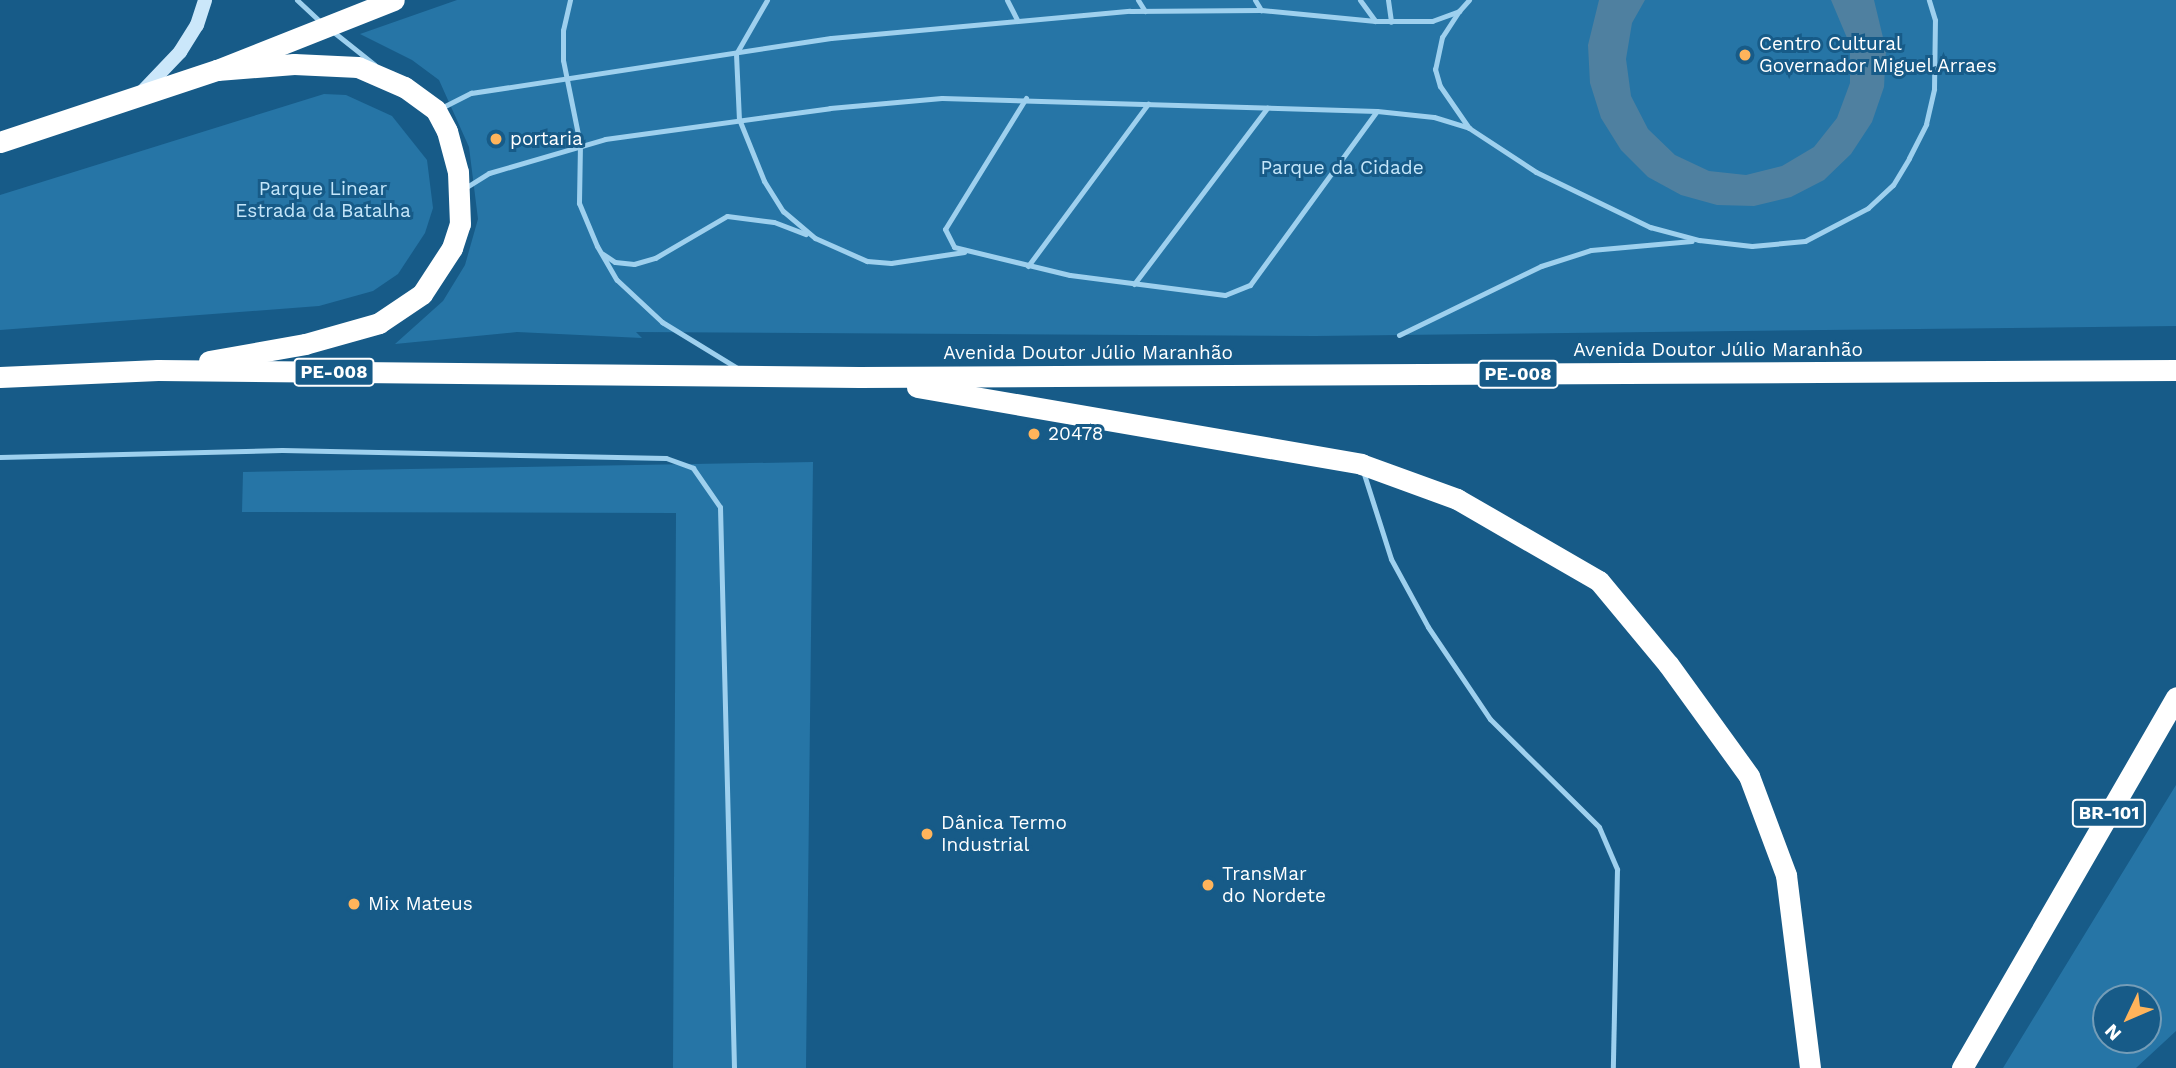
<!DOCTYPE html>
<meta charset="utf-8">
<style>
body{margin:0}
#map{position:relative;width:2176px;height:1068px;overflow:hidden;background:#175b88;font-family:"Work Sans",sans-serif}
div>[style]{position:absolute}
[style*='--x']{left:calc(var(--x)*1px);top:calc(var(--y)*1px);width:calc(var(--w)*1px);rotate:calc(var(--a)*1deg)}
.green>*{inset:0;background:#2675a6}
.water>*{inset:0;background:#4f80a0}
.lane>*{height:5px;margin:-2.5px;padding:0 2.5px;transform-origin:2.5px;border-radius:2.5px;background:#9ed0ee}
.secondary>*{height:14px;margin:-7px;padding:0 7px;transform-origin:7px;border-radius:7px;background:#cbe7fa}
.highway>*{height:21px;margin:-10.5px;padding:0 10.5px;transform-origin:10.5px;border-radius:10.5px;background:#fff}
.dots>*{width:19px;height:19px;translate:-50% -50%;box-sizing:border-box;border:4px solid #175b88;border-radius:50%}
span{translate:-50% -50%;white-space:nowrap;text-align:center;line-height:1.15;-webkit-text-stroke:6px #175b88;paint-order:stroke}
.shield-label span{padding:2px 5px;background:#175b88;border:2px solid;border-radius:5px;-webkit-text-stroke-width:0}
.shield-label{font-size:18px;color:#fff;font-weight:700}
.poi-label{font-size:19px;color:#fff}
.left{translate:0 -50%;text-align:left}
.park-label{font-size:19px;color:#c4e6fa}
.street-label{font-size:19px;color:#fff}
.north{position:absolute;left:2092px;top:984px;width:70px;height:70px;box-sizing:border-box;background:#175b88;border:2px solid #749db8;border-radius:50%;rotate:226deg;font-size:19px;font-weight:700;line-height:28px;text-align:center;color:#fff}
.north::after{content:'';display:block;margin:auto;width:24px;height:32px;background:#ffb45b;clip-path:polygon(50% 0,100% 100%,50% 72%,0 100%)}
</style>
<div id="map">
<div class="green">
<i style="clip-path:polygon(457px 0,2176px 0,2176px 326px,1315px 336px,636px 332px,642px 338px,517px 332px,395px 344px,443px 301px,465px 265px,478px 219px,469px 147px,439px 80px,412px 60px,360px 34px)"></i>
<i style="clip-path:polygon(324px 94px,346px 95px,392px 116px,427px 160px,433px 208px,425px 233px,398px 274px,373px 291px,319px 306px,0 330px,0 195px)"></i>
<i style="clip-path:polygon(813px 462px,806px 1068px,673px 1068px,676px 513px,242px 512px,243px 472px)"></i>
<i style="clip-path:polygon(evenodd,2176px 785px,2176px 1031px,2136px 1068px,2003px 1068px,2176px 785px,2148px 998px,2148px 1040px,2106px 1040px,2106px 998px,2148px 998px)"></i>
</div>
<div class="water">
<i style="clip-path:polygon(1599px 0,1645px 0,1632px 23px,1626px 59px,1631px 96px,1648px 129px,1675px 155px,1709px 171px,1746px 175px,1782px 166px,1814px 147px,1837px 118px,1850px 83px,1850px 45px,1831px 0,1874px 0,1886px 50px,1884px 87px,1872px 122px,1851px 154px,1824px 180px,1791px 197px,1754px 206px,1717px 205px,1681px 195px,1648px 177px,1621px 150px,1601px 118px,1590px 83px,1588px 45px)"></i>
</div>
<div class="lane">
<i style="--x:297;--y:0;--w:33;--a:43"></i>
<i style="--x:570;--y:0;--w:31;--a:103"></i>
<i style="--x:563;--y:30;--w:30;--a:90"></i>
<i style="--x:563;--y:60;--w:86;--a:78.6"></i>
<i style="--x:580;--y:144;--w:59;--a:91"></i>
<i style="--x:579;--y:203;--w:47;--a:67.3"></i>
<i style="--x:597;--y:246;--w:39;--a:60"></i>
<i style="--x:617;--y:280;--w:62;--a:43"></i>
<i style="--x:662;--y:322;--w:88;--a:31.5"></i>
<i style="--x:767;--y:0;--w:62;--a:119.9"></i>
<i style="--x:736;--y:54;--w:65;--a:87.4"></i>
<i style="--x:739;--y:119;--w:67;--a:68"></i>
<i style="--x:764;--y:181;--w:36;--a:58"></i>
<i style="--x:783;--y:211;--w:42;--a:40.2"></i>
<i style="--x:815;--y:238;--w:57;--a:23.9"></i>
<i style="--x:867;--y:261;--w:24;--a:5"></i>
<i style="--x:891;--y:263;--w:74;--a:-8.6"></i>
<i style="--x:1007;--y:0;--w:22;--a:63"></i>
<i style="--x:1138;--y:0;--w:13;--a:58"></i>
<i style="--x:1255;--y:0;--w:12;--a:59"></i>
<i style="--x:1360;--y:0;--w:26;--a:54"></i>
<i style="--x:1388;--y:0;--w:22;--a:82"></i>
<i style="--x:1459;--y:11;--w:31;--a:123"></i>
<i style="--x:1442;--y:37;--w:33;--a:102"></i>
<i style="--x:1435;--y:69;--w:18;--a:74"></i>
<i style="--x:1440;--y:86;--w:51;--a:55.4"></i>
<i style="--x:331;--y:30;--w:56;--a:38.5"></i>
<i style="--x:1026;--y:98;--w:154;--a:121.7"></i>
<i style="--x:945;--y:229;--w:20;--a:63"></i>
<i style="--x:954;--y:247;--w:119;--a:13.6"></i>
<i style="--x:1070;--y:275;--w:156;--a:7.4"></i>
<i style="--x:1225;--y:295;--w:27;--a:-22"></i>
<i style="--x:1250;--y:285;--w:215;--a:-53.9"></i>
<i style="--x:439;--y:109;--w:36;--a:-27"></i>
<i style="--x:471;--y:93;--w:364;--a:-8.7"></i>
<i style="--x:831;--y:38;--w:300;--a:-5.2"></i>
<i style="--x:1130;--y:11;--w:131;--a:-0.4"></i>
<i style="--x:1261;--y:10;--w:115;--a:5.5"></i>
<i style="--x:1375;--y:21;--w:57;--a:0"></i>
<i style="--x:1432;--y:21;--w:29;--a:-20"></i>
<i style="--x:1459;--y:11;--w:15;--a:-48"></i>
<i style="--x:465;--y:188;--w:28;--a:-32"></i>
<i style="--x:489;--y:173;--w:121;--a:-16.3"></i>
<i style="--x:605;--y:139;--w:227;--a:-7.8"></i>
<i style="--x:830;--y:108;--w:112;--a:-5.1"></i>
<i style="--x:942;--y:98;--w:435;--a:1.7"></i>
<i style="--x:1377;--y:111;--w:57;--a:6"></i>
<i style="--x:1434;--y:117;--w:37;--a:17"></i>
<i style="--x:1469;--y:128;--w:80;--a:33.3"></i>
<i style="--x:1536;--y:172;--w:127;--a:25.8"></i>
<i style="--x:1650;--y:227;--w:51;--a:14.9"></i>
<i style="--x:1699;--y:240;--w:53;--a:6.5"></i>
<i style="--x:1752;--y:246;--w:53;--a:-5.4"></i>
<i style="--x:1805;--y:241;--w:71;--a:-27.6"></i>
<i style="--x:1868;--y:208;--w:34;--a:-43"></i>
<i style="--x:1893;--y:185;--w:31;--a:-59"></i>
<i style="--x:1909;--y:158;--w:38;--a:-63"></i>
<i style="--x:1926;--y:124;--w:36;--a:-77"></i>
<i style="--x:1934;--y:89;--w:69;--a:-89.2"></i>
<i style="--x:1935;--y:20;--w:21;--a:-107"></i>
<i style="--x:603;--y:254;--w:14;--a:34"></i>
<i style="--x:615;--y:262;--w:19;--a:6"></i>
<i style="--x:634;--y:264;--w:22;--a:-16"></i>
<i style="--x:655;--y:258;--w:83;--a:-30.3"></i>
<i style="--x:727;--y:216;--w:47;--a:7.3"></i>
<i style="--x:774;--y:222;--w:34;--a:21"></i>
<i style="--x:1028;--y:266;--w:202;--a:-53.5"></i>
<i style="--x:1134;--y:284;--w:221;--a:-52.9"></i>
<i style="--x:1399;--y:335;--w:158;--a:-25.9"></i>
<i style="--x:1541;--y:266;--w:52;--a:-17.7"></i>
<i style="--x:1591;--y:250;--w:101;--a:-5.1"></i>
<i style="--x:0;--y:457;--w:282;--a:-1.4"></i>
<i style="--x:282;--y:450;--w:384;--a:1.2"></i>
<i style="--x:666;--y:458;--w:29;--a:20"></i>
<i style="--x:693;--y:468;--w:47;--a:55.3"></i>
<i style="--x:720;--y:507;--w:561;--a:88.57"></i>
<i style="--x:1363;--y:471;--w:92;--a:72.3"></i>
<i style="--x:1391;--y:559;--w:77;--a:61.4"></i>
<i style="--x:1428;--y:627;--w:111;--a:56"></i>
<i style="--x:1490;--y:719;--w:153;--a:44.7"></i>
<i style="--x:1599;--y:827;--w:46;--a:66.8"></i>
<i style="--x:1617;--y:869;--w:199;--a:91.2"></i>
</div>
<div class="secondary">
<i style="--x:141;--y:93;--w:57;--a:-46.4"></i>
<i style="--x:180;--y:52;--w:32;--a:-58"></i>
<i style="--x:197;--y:25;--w:26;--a:-72"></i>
</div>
<div class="highway">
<i style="--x:0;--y:142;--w:229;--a:-18.4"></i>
<i style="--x:217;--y:70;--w:190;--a:-21.6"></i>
<i style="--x:209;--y:361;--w:97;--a:-10"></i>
<i style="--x:305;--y:344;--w:77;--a:-15.8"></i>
<i style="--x:379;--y:323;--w:52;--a:-34"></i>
<i style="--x:422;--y:294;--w:55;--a:-56.9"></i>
<i style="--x:452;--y:248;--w:25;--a:-72"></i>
<i style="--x:460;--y:224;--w:52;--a:-92.2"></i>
<i style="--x:458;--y:172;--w:42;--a:-105"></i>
<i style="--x:447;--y:131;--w:24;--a:-118"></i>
<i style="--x:436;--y:110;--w:39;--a:-144"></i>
<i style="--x:404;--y:87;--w:50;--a:-156.5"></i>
<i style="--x:358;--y:67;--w:64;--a:-177.3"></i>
<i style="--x:294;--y:64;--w:77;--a:175.5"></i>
<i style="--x:0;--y:377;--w:158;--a:-2.5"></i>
<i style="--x:158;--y:370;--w:701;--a:0.57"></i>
<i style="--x:859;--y:377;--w:1317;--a:-0.3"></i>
<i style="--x:917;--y:387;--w:451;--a:9.8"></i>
<i style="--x:1361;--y:464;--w:102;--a:20"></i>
<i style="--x:1457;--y:499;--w:164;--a:30"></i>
<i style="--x:1599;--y:581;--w:108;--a:50.3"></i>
<i style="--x:1668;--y:664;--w:138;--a:54.1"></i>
<i style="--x:1749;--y:776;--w:106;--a:69.5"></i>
<i style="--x:1786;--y:875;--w:194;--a:82.9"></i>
<i style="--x:1962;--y:1068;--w:428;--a:-60"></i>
</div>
<div class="dots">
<i style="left:1745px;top:55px;background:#ffb45b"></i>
<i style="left:496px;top:139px;background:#ffb45b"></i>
<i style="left:1034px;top:434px;background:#ffb45b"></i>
<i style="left:927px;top:834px;background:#ffb45b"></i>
<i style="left:1208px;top:885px;background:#ffb45b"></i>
<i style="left:354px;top:904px;background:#ffb45b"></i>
</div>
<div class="shield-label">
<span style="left:334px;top:372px">PE-008</span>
<span style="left:1518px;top:374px">PE-008</span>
<span style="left:2109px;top:813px">BR-101</span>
</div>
<div class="poi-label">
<span class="left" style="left:1759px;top:55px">Centro Cultural<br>Governador Miguel Arraes</span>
<span class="left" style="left:510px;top:139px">portaria</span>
<span class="left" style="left:1048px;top:434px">20478</span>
<span class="left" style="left:941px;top:834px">Dânica Termo<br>Industrial</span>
<span class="left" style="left:1222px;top:885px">TransMar<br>do Nordete</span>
<span class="left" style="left:368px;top:904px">Mix Mateus</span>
</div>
<div class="park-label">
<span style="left:1342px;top:168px">Parque da Cidade</span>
<span style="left:323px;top:200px">Parque Linear<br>Estrada da Batalha</span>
</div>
<div class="street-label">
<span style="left:1718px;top:350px">Avenida Doutor Júlio Maranhão</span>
<span style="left:1088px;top:353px">Avenida Doutor Júlio Maranhão</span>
</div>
<div class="north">N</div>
</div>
